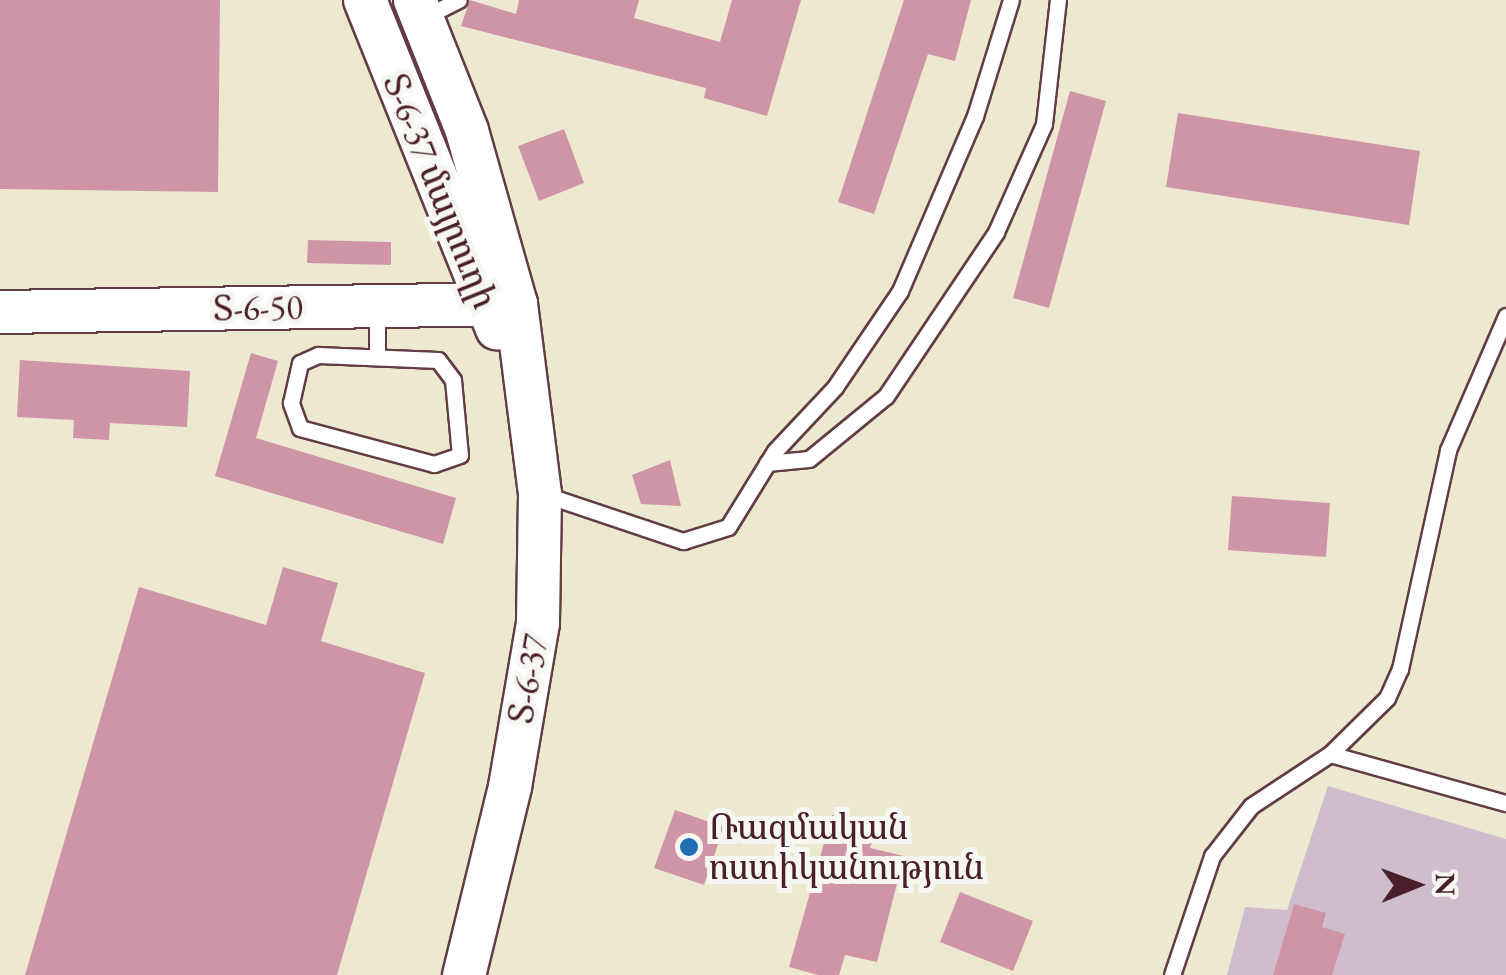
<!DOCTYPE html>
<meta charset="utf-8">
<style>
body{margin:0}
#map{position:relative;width:1506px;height:975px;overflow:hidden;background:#ede9d1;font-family:"EB Garamond","Noto Serif Armenian",serif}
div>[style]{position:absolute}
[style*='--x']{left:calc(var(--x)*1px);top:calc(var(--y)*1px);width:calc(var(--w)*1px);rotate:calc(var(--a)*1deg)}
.industrial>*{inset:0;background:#cfbdce}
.building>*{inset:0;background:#d094a7}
.roads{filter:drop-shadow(2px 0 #623d44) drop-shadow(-2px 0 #623d44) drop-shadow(0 2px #623d44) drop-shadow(0 -2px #623d44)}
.lane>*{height:15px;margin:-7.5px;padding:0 7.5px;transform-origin:7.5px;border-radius:7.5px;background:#fff}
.secondary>*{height:42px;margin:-21px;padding:0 21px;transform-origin:21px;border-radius:21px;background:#fff}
.dots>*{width:28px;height:28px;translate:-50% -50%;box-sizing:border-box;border:5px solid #f6f6f2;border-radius:50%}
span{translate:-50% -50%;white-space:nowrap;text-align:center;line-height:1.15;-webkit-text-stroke:10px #f6f6f2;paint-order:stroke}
.street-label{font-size:35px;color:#4a1f2b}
.poi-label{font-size:35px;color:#4a1f2b}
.left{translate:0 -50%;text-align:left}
.north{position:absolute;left:1366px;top:835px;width:100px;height:100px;-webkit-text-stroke:8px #f6f6f2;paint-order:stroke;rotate:89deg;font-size:28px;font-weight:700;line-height:40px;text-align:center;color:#4a1f2b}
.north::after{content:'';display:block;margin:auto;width:35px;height:45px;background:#4a1f2b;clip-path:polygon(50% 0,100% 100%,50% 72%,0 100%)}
</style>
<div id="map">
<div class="industrial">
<i style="clip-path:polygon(1328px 786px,1506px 839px,1506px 975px,1227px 975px,1245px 907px,1287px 910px)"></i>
</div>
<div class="building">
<i style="clip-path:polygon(0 0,220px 0,218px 192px,0 189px)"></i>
<i style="clip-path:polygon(470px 0,516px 14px,519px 0,639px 0,634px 18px,720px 42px,732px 0,801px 0,767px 116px,704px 98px,706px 88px,461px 26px)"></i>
<i style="clip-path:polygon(904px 0,971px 0,955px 61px,928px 54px,874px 214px,838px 202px)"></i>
<i style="clip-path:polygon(1070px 91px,1106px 101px,1049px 308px,1013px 298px)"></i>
<i style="clip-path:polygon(1178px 113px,1420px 151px,1409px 225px,1166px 187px)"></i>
<i style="clip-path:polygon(564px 129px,584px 183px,539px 201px,518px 146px)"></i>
<i style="clip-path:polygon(308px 240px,391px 242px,391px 265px,307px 263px)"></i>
<i style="clip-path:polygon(251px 353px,278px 361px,256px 438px,456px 498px,443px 544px,215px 476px)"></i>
<i style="clip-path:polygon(20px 360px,190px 371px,187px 427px,110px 423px,109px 440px,73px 438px,74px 420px,17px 417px)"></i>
<i style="clip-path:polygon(670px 460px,681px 506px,641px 504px,632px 475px)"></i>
<i style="clip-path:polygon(1232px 496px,1330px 503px,1326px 557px,1228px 550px)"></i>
<i style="clip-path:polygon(283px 567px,338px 583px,321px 641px,425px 673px,337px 975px,25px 975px,139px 587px,266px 625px)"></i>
<i style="clip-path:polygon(675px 810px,724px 827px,704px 885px,654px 868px)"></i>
<i style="clip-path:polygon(832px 815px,876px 827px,870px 848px,904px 856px,877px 962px,845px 955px,839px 975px,818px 975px,789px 967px)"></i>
<i style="clip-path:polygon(960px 892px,1033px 921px,1013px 971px,940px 942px)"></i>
<i style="clip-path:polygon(1294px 904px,1326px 913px,1322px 927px,1345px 934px,1332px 975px,1273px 975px)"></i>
</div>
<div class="roads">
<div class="lane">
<i style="--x:425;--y:17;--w:38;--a:-27"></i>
<i style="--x:377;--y:311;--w:46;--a:90"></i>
<i style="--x:318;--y:355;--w:120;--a:2.4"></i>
<i style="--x:438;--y:360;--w:25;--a:53"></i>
<i style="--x:453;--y:380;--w:75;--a:84.7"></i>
<i style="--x:460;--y:455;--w:28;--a:161"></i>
<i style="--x:434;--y:464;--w:139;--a:-165"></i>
<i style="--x:300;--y:428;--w:27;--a:-110"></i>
<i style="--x:291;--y:403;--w:41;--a:-77.3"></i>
<i style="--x:300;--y:363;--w:20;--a:-24"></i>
<i style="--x:767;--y:463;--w:42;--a:-5.4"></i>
<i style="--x:809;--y:459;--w:99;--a:-39.3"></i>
<i style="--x:886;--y:396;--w:197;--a:-56.1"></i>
<i style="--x:996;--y:232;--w:118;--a:-66"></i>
<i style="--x:1044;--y:124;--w:125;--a:-83.6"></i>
<i style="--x:543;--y:494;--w:148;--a:18.6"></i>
<i style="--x:683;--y:541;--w:47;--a:-17.3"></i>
<i style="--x:728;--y:527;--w:89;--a:-58.3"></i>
<i style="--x:775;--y:451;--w:88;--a:-46.8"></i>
<i style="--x:835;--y:387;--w:116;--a:-55.9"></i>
<i style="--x:900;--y:291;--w:190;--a:-66.8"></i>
<i style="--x:975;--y:116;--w:121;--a:-72.8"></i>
<i style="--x:1330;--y:754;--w:80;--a:-44.5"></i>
<i style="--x:1387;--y:698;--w:32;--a:-66"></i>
<i style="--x:1400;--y:669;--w:224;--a:-77.6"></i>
<i style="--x:1448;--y:450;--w:146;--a:-66.6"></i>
<i style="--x:1172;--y:975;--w:126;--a:-71.4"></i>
<i style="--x:1212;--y:856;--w:63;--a:-52"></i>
<i style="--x:1251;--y:806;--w:95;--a:-33.4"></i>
<i style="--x:1330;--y:754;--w:183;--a:15.6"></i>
</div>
<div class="secondary">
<i style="--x:365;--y:0;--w:354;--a:68.1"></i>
<i style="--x:415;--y:0;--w:141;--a:68.3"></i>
<i style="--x:467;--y:131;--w:180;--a:74.2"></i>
<i style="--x:516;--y:304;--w:192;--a:82.8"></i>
<i style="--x:540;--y:494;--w:129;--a:90.9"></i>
<i style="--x:538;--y:623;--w:166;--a:99.7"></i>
<i style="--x:510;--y:787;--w:194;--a:103.7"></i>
<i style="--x:0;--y:312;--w:516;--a:-0.89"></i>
</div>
</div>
<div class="dots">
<i style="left:689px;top:847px;background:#1f6fb2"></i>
</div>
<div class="street-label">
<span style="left:440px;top:191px;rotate:68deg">Տ-6-37 մայրուղի</span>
<span style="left:258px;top:308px;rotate:-1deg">Տ-6-50</span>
<span style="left:528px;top:679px;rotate:-80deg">Տ-6-37</span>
</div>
<div class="poi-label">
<span class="left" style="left:709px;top:847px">Ռազմական<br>ոստիկանություն</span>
</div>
<div class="north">N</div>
</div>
